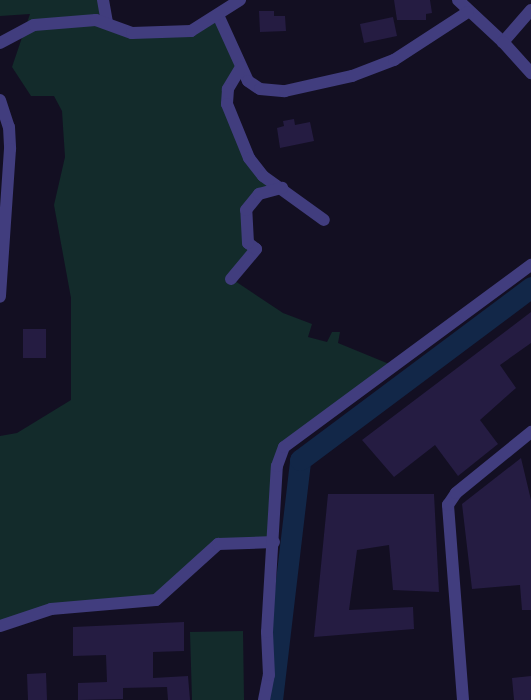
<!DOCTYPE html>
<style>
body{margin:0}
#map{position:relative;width:531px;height:700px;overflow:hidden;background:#130f22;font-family:Montserrat,sans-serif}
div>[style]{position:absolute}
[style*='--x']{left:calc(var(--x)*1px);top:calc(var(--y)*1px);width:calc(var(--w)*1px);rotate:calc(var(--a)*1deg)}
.green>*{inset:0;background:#132b2b}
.river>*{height:21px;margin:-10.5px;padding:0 10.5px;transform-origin:10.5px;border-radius:10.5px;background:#122748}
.building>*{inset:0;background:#251c42}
.minor>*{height:12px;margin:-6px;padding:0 6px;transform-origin:6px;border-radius:6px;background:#413d7e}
span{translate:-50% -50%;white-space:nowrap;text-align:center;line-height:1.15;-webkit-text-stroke:4.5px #130f22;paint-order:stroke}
</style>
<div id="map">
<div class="green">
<i style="clip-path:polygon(0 0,103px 0,107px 23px,132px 33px,191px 31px,218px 15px,241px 67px,228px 89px,249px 158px,282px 188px,267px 190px,246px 210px,256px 249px,232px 279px,283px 313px,312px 324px,308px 337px,327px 342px,332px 332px,340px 332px,338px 343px,394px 366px,284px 447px,274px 542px,218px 544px,156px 600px,51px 609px,0 626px,0 436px,17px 433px,71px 400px,71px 298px,54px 205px,65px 157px,62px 111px,54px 96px,31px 96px,12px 67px,30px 14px,0 16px)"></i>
<i style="clip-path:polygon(243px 631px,244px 700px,192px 700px,190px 632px)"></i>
</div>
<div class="river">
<i style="--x:272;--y:700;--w:242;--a:-83.3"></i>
<i style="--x:300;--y:460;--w:289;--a:-36.8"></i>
</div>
<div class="building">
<i style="clip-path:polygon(394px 0,430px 0,432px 13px,426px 14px,426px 20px,397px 20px)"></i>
<i style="clip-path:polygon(259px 11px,274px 11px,274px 16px,285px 16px,286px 31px,260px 32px)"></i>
<i style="clip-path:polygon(393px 17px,397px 36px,364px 43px,360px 24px)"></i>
<i style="clip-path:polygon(294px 119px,295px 125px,310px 122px,314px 141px,280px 148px,277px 128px,284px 126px,283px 121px)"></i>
<i style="clip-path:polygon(531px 312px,531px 343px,500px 365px,516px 388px,480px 420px,498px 444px,458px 476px,435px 445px,394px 477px,362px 440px)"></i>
<i style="clip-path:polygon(23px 329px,46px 329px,46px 358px,23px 358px)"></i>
<i style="clip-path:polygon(521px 458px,531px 500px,531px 610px,522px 610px,520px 585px,472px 589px,462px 504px)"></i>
<i style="clip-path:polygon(328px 494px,434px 494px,439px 592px,393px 590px,389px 545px,357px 550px,349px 610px,413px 607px,414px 629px,314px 637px)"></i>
<i style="clip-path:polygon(184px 622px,184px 651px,153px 652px,153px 678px,188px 676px,190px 700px,168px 700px,167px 687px,123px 688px,123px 699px,78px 700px,78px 683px,107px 682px,106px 655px,73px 656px,73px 627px)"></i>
<i style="clip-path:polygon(46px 673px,47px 700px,28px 700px,27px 674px)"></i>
<i style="clip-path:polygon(531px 676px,531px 700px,514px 700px,512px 678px)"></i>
</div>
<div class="minor">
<i style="--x:103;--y:0;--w:23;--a:80"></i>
<i style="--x:458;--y:0;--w:62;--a:43"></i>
<i style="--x:531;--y:10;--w:43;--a:131.2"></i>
<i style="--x:503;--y:42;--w:42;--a:47.9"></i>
<i style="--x:218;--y:15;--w:72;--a:65.6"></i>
<i style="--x:248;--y:81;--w:14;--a:34"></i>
<i style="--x:260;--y:89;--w:25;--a:5"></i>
<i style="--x:285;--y:91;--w:69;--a:-12.6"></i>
<i style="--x:352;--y:76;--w:45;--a:-20.9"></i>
<i style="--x:394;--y:60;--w:88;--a:-33"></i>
<i style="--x:0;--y:43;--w:38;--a:-28"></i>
<i style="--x:34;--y:25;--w:62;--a:-4.6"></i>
<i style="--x:96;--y:20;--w:38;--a:20"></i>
<i style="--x:132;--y:33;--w:59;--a:-1.9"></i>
<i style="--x:191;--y:31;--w:58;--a:-32.3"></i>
<i style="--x:241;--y:67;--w:26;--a:121"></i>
<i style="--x:228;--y:89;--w:15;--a:94"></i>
<i style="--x:227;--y:104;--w:58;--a:67.8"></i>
<i style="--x:249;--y:158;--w:23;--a:52"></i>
<i style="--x:263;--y:176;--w:75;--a:35.8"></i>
<i style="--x:0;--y:100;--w:28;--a:72"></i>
<i style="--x:9;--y:127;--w:22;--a:87"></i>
<i style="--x:10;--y:149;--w:148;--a:93.9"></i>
<i style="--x:231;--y:279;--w:39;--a:-50"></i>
<i style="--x:256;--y:249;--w:10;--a:-143"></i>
<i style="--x:248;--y:243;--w:33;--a:-93"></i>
<i style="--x:246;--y:210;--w:21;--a:-51"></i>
<i style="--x:259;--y:194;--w:24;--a:-15"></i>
<i style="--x:0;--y:626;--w:54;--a:-18.4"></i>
<i style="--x:51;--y:609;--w:105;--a:-4.9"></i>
<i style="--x:156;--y:600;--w:84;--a:-42.1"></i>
<i style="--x:218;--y:544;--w:56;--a:-2"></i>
<i style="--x:264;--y:700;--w:25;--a:-79"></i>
<i style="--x:269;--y:675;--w:43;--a:-92.7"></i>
<i style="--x:267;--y:632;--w:166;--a:-86.6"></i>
<i style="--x:277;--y:466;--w:20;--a:-70"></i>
<i style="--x:284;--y:447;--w:307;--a:-36.4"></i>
<i style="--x:463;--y:700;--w:196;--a:-94.4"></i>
<i style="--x:448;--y:505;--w:14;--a:-56"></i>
<i style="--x:456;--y:493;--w:97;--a:-39.1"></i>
</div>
</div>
